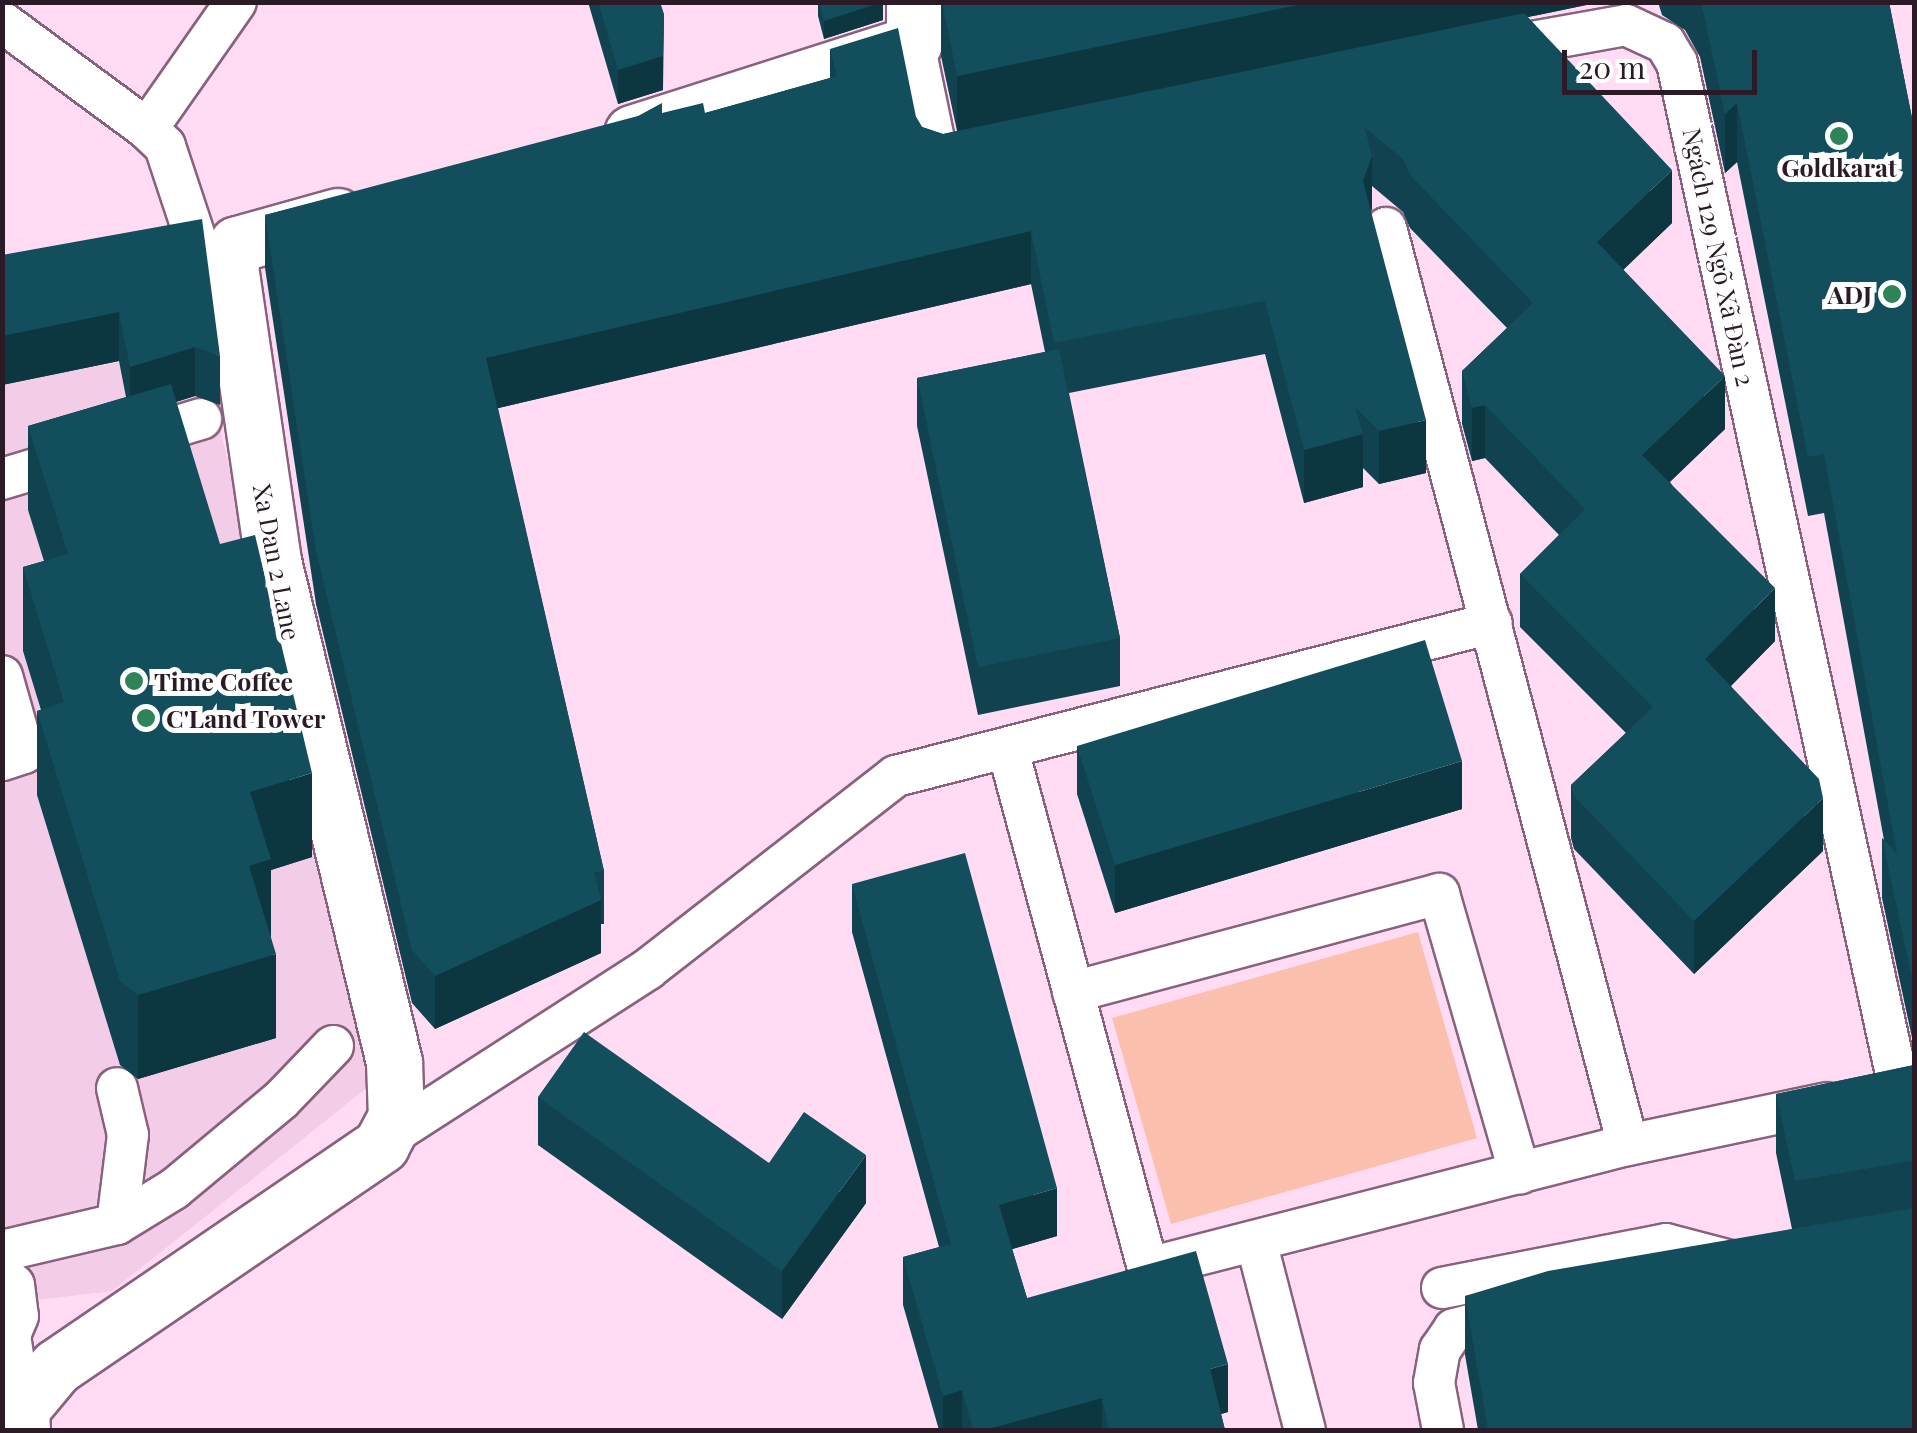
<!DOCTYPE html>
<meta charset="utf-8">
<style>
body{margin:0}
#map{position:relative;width:1917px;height:1433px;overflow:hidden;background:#ffdcf4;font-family:"Playfair Display",serif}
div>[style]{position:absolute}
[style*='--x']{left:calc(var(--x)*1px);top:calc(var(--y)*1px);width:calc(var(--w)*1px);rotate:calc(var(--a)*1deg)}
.built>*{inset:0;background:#f3cce7}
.green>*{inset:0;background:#fbbfad}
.roads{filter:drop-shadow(2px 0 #88627d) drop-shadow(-2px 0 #88627d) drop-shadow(0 2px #88627d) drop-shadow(0 -2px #88627d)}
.lane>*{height:40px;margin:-20px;padding:0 20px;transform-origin:20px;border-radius:20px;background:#fff}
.street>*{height:55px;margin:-27.5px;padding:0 27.5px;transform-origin:27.5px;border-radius:27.5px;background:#fff}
.wall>*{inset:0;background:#10434f}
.shaded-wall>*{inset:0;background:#0d3740}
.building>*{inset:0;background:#134e5c}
.dots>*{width:28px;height:28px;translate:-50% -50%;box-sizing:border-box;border:5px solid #fff;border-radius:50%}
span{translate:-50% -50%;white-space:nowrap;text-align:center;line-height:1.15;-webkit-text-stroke:10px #fff;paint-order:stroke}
.poi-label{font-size:25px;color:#2a1b26;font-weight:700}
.right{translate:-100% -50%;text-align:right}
.left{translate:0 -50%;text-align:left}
.street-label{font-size:25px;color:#2a1b26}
.frame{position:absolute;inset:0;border:5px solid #2a1b26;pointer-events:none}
.scale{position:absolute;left:1562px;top:50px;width:195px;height:45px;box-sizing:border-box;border:5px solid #2a1b26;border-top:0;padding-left:12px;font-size:30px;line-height:35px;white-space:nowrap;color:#2a1b26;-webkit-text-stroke:8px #fff;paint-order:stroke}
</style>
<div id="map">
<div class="built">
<i style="clip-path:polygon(2px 334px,76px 370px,201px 347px,373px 1083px,112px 1291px,3px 1304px)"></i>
</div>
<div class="green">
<i style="clip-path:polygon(1418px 932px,1477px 1138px,1171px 1224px,1112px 1018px)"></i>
</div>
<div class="roads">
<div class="lane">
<i style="--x:2;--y:22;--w:180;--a:36.4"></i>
<i style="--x:914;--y:43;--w:124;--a:78.3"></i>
<i style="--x:939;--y:164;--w:18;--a:-13"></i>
<i style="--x:1493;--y:49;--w:135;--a:-10.2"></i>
<i style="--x:1626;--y:25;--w:43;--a:24.8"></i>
<i style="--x:1665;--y:43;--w:23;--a:59"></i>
<i style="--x:1677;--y:63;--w:1049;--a:77.78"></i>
<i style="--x:1386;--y:228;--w:948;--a:75.22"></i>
<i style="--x:197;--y:243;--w:102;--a:-108.3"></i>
<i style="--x:165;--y:146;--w:25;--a:-137"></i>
<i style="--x:147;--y:129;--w:155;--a:-55"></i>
<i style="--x:2;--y:479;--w:208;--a:-16.8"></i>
<i style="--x:2;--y:676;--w:80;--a:74.1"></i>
<i style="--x:24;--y:753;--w:23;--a:162"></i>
<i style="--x:1008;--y:750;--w:537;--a:74.88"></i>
<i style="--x:1148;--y:1268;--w:496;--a:-14.4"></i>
<i style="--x:1628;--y:1145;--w:203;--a:-11.9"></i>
<i style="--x:1073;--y:992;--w:379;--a:-15"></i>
<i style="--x:1439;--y:894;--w:291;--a:73.9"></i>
<i style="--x:389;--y:1136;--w:308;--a:-32.8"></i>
<i style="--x:648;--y:969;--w:314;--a:-37.9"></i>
<i style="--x:896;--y:776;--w:615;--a:-14.4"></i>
<i style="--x:117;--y:1224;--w:90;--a:-83"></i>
<i style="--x:128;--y:1135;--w:48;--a:-103.2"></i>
<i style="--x:1256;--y:1241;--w:195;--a:75.5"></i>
<i style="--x:2;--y:1251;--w:118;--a:-13.2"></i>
<i style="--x:117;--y:1224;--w:67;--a:-31.6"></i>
<i style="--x:174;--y:1189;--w:139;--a:-39.8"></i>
<i style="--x:281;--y:1100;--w:75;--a:-46.1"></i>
<i style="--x:2;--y:1274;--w:16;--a:43"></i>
<i style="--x:14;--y:1285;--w:31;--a:83"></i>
<i style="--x:18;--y:1316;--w:21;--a:113"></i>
<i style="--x:10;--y:1335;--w:75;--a:81.5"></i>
<i style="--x:1442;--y:1288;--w:228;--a:-11.1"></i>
<i style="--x:1666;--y:1244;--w:67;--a:14.7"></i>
<i style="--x:1443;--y:1430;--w:48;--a:-100.8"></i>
<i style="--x:1434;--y:1383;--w:34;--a:-80"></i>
<i style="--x:1440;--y:1350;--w:25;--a:-56"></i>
<i style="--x:1454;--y:1329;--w:64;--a:-14.5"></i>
</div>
<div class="street">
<i style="--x:632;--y:133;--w:296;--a:-17.7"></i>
<i style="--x:914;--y:43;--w:41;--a:-90"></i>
<i style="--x:22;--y:1430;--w:21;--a:-93"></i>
<i style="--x:21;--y:1409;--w:55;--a:-50.2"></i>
<i style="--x:56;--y:1367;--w:394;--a:-34.3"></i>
<i style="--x:381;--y:1145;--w:32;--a:-62"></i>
<i style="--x:396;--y:1117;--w:55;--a:-92.1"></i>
<i style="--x:394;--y:1062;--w:515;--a:-103.58"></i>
<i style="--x:273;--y:561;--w:299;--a:-98.3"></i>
<i style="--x:230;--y:265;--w:22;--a:-72"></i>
<i style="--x:237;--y:244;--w:104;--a:-15.6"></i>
</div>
</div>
<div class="wall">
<i style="clip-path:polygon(588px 2px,660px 2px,663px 90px,618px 104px)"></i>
<i style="clip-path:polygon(818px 2px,883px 2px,883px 20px,824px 39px,818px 16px)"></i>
<i style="clip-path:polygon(941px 2px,1608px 2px,1596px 3px,1527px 17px,1672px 223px,1623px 270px,1725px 429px,1670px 482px,1775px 641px,1731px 686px,1823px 851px,1694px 974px,1574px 849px,1571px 838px,1571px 785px,1626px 733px,1520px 627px,1520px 574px,1559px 535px,1485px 458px,1472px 461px,1462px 424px,1462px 371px,1507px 328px,1410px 228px,1403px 212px,1372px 186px,1371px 212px,1426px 473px,1379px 484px,1363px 468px,1363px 487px,1304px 503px,1265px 354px,1069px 393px,1120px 638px,1120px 686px,978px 715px,917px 426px,917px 378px,1045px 352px,1031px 284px,498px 408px,604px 871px,604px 924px,601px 924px,601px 953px,435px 1029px,412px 1003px,316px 604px,265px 268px,265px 215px,662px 113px,705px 113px,830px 78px,830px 49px,916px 117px,922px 127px,943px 134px,957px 131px,941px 56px)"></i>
<i style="clip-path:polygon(1658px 2px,1889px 2px,1914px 128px,1914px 1047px,1882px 898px,1882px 838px,1884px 840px,1824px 513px,1808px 516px,1737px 162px,1725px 173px,1700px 57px,1685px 30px,1662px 15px)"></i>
<i style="clip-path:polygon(2px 255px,220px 356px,220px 405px,195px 396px,176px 402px,312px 857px,271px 870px,271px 937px,276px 1038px,138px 1079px,120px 1065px,37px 795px,37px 711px,41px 710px,23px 651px,23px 567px,44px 561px,28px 510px,28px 426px,126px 397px,119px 361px,2px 385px)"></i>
<i style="clip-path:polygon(1077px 746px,1462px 809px,1115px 913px,1077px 794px)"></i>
<i style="clip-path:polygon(852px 884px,1057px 1236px,1012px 1249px,1027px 1298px,1228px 1412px,1221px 1414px,1225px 1430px,939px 1430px,903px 1305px,903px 1257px,939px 1247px,852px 932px)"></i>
<i style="clip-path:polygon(1914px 1065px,1914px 1430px,1478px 1430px,1465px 1355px,1465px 1296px,1792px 1229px,1776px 1153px,1776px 1094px)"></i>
<i style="clip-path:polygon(538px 1097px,769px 1163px,866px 1203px,782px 1319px,538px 1145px)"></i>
</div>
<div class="shaded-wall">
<i style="clip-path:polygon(883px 2px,883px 20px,824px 39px,824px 21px)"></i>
<i style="clip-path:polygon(1312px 2px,1596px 3px,957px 136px,957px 76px)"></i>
<i style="clip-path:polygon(664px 14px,663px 90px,618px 104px,618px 70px)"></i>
<i style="clip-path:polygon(1737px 103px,1737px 162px,1725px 173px,1725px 114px)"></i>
<i style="clip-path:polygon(1372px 156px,1372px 209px,1363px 234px,1363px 181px)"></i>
<i style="clip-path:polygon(1672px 170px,1672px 223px,1597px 295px,1597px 242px)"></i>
<i style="clip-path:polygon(1031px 231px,1031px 284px,486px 411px,486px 358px)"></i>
<i style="clip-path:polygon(119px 312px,119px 361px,2px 385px,2px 336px)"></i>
<i style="clip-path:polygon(195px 347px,195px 396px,130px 416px,130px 367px)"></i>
<i style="clip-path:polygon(1725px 376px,1725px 429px,1642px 508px,1642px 455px)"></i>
<i style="clip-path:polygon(1485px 405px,1485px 458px,1472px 461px,1472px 408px)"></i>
<i style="clip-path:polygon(1426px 420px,1426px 473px,1379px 484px,1379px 431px)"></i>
<i style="clip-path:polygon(1363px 434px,1363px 487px,1304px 503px,1304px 450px)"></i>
<i style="clip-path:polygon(1775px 588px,1775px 641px,1705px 712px,1705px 659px)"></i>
<i style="clip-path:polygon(1462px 761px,1462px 809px,1115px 913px,1115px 865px)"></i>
<i style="clip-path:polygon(312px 773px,312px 857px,271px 870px,271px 943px,249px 950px,250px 792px)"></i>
<i style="clip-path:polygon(1823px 798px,1823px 851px,1694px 974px,1694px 921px)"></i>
<i style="clip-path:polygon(601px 900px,601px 953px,435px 1029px,435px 976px)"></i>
<i style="clip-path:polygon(276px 954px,276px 1038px,138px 1079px,138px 995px)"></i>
<i style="clip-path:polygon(866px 1155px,866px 1203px,782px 1319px,782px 1271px)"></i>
<i style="clip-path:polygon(1057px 1188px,1057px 1236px,999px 1253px,999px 1205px)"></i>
<i style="clip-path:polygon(1228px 1364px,1228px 1412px,1210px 1417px,1210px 1369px)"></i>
<i style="clip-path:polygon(962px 1390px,962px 1430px,943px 1430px,943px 1396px)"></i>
<i style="clip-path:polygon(1102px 1398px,1102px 1430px,984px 1430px)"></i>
</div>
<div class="building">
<i style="clip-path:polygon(598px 2px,660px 2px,664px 14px,663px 56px,618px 70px)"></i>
<i style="clip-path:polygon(819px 2px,882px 2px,824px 21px)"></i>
<i style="clip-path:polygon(942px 2px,1312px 2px,957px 76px)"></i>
<i style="clip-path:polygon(1701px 2px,1889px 2px,1914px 128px,1914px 988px,1882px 838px,1897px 854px,1824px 454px,1808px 457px,1737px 103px,1725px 114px)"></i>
<i style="clip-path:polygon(1524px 13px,1672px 170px,1597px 242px,1725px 376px,1642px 455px,1775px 588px,1705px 659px,1819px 779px,1823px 798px,1694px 921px,1574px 796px,1571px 785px,1653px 707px,1520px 574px,1585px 509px,1485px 405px,1472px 408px,1462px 371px,1533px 303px,1410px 175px,1403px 159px,1365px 128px,1372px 156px,1363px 181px,1426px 420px,1379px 431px,1355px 407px,1363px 434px,1304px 450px,1265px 301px,1054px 343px,1031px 231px,486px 358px,604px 871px,594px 872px,601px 900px,435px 976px,412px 950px,316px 551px,265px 215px,638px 116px,662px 103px,662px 113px,703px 103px,705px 113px,837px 76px,830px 49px,898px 28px,916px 117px,922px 127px,943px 134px)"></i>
<i style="clip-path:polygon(202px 219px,220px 356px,195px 347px,130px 367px,119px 312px,2px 336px,4px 296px,2px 255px)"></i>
<i style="clip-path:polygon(1059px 349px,1120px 638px,978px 667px,917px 378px)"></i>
<i style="clip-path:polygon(171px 384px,220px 544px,255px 535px,312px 773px,250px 792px,271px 859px,249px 866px,276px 954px,138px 995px,120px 981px,37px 711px,64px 702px,23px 567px,68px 554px,28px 426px)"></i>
<i style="clip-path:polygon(1425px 640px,1462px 761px,1115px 865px,1077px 746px)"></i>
<i style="clip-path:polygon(965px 853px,1057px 1188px,999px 1205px,1027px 1298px,1196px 1251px,1228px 1364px,1210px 1369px,1225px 1430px,1109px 1430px,1102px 1398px,984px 1430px,973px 1430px,962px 1390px,943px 1396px,903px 1257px,951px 1244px,852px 884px)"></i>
<i style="clip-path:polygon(584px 1032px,769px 1163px,804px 1112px,866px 1155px,782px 1271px,538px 1097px)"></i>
<i style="clip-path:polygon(1914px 1065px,1914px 1162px,1911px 1161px,1795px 1181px,1776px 1094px)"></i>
<i style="clip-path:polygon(1914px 1208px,1914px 1430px,1488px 1430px,1465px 1296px,1548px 1271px)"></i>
</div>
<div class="dots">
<i style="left:1839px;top:136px;background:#2e8458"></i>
<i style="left:1892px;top:294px;background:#2e8458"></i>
<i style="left:134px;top:681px;background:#2e8458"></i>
<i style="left:146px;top:718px;background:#2e8458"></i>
</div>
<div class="poi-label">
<span style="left:1839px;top:167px">Goldkarat</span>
<span class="right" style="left:1872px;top:294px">ADJ</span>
<span class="left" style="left:154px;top:681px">Time Coffee</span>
<span class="left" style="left:166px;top:718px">C'Land Tower</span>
</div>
<div class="street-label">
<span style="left:1719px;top:257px;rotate:78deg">Ngách 129 Ngõ Xã Đàn 2</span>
<span style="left:277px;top:562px;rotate:79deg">Xa Dan 2 Lane</span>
</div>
<div class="frame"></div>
<div class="scale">20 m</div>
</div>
